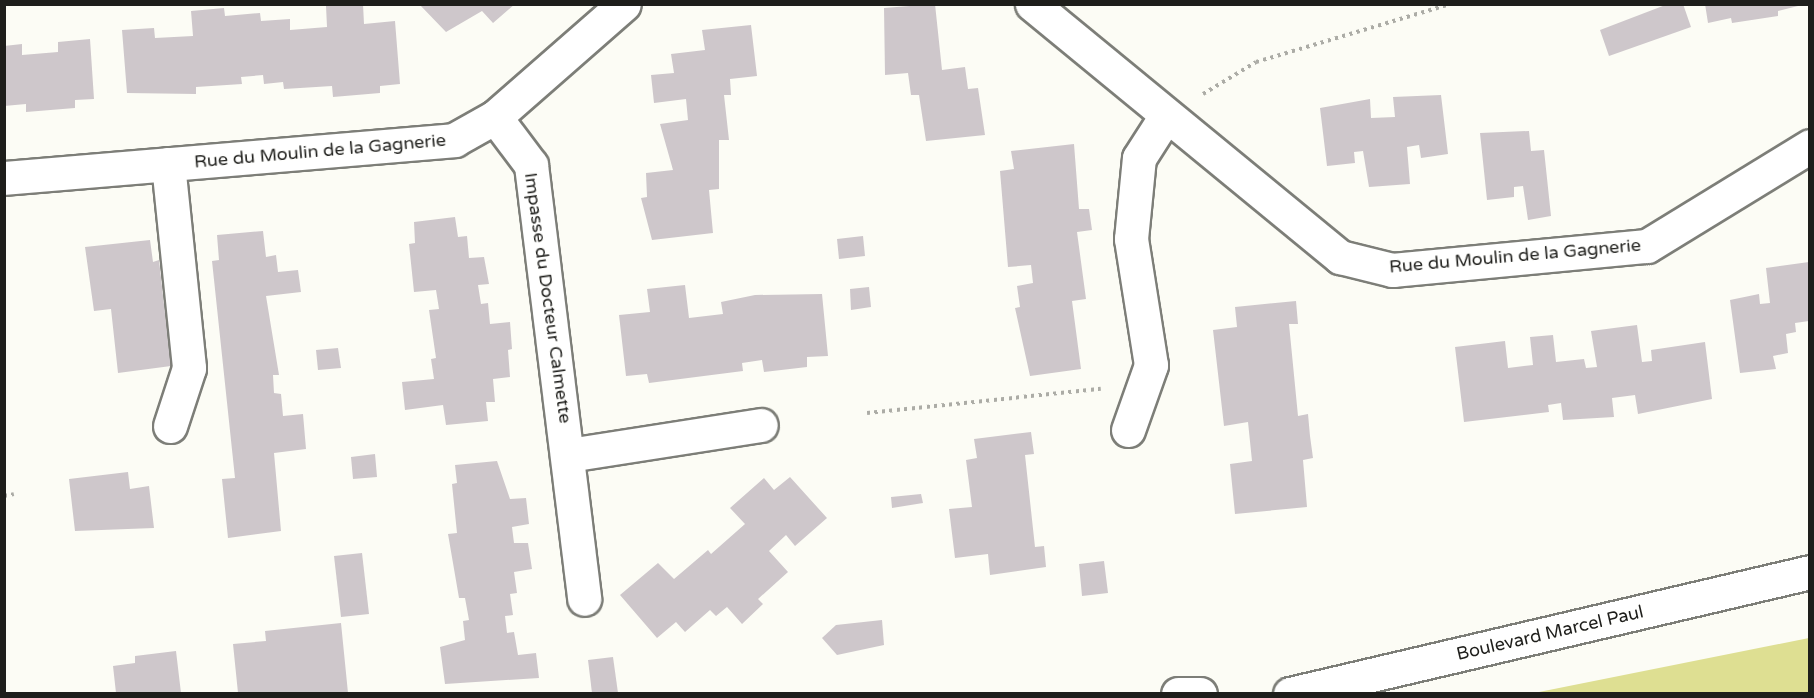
<!DOCTYPE html>
<style>
body{margin:0}
#map{position:relative;width:1814px;height:698px;overflow:hidden;background:#fcfcf5;font-family:"Varela Round",sans-serif}
div>[style]{position:absolute}
[style*='--x']{left:calc(var(--x)*1px);top:calc(var(--y)*1px);width:calc(var(--w)*1px);rotate:calc(var(--a)*1deg)}
.green>*{inset:0;background:#dedf92}
.building>*{inset:0;background:#cec7cb}
.path>*{height:4px;margin-top:-2px;transform-origin:0;background:repeating-linear-gradient(90deg,#acaca6 0 3px,transparent 0 7.5px)}
.roads{filter:drop-shadow(2px 0 #7d7e78) drop-shadow(-2px 0 #7d7e78) drop-shadow(0 2px #7d7e78) drop-shadow(0 -2px #7d7e78)}
.minor>*{height:33px;margin:-16.5px;padding:0 16.5px;transform-origin:16.5px;border-radius:16.5px;background:#fff}
span{translate:-50% -50%;white-space:nowrap;text-align:center;line-height:1.15;-webkit-text-stroke:4.5px #fffffe;paint-order:stroke}
.street-label{font-size:18px;color:#1e1e1b}
.frame{position:absolute;inset:0;border:6px solid #1e1e1b;pointer-events:none}
</style>
<div id="map">
<div class="green">
<i style="clip-path:polygon(1809px 638px,1809px 693px,1534px 693px)"></i>
</div>
<div class="building">
<i style="clip-path:polygon(363px 4px,364px 24px,395px 21px,400px 84px,380px 86px,380px 93px,333px 97px,332px 86px,284px 89px,283px 82px,264px 84px,263px 75px,241px 77px,242px 84px,196px 87px,196px 94px,127px 93px,122px 30px,154px 28px,155px 38px,193px 36px,191px 11px,224px 8px,225px 16px,260px 13px,261px 21px,290px 19px,290px 30px,327px 27px,326px 6px)"></i>
<i style="clip-path:polygon(419px 4px,515px 4px,493px 23px,482px 11px,446px 32px)"></i>
<i style="clip-path:polygon(935px 4px,942px 70px,965px 67px,968px 89px,978px 88px,985px 135px,926px 141px,919px 95px,911px 95px,908px 73px,885px 75px,884px 8px)"></i>
<i style="clip-path:polygon(1668px 4px,1683px 4px,1691px 27px,1609px 56px,1600px 30px)"></i>
<i style="clip-path:polygon(1705px 4px,1801px 4px,1802px 5px,1778px 11px,1778px 16px,1732px 23px,1731px 18px,1708px 23px)"></i>
<i style="clip-path:polygon(751px 25px,757px 76px,730px 79px,731px 95px,724px 95px,729px 140px,719px 140px,719px 189px,709px 190px,713px 233px,652px 240px,641px 198px,647px 197px,646px 173px,673px 170px,660px 124px,688px 120px,686px 99px,654px 103px,651px 75px,674px 73px,671px 54px,705px 50px,702px 30px)"></i>
<i style="clip-path:polygon(90px 39px,94px 99px,75px 100px,75px 108px,26px 112px,26px 104px,4px 106px,4px 46px,22px 44px,22px 55px,58px 52px,58px 42px)"></i>
<i style="clip-path:polygon(1441px 95px,1448px 154px,1421px 158px,1419px 145px,1407px 147px,1410px 184px,1369px 187px,1363px 151px,1354px 152px,1355px 163px,1327px 166px,1320px 108px,1370px 99px,1371px 118px,1395px 117px,1393px 97px)"></i>
<i style="clip-path:polygon(1529px 131px,1531px 151px,1544px 150px,1551px 216px,1528px 220px,1523px 186px,1514px 187px,1514px 197px,1487px 200px,1480px 133px)"></i>
<i style="clip-path:polygon(1074px 144px,1079px 209px,1089px 209px,1092px 230px,1077px 232px,1086px 299px,1072px 301px,1081px 369px,1030px 376px,1015px 308px,1020px 307px,1017px 286px,1033px 283px,1031px 265px,1008px 267px,1000px 171px,1014px 169px,1011px 151px)"></i>
<i style="clip-path:polygon(455px 217px,458px 237px,467px 236px,469px 258px,484px 257px,489px 284px,478px 285px,481px 304px,488px 303px,490px 324px,510px 322px,512px 349px,508px 350px,510px 377px,493px 379px,495px 402px,486px 402px,488px 421px,446px 425px,443px 405px,405px 410px,402px 382px,434px 379px,431px 359px,436px 358px,429px 310px,439px 309px,436px 290px,414px 292px,409px 244px,415px 243px,414px 222px)"></i>
<i style="clip-path:polygon(263px 231px,266px 257px,276px 255px,278px 272px,298px 270px,301px 292px,266px 296px,279px 375px,273px 375px,274px 393px,281px 394px,283px 416px,303px 414px,306px 449px,274px 453px,281px 531px,228px 538px,222px 479px,235px 478px,212px 261px,219px 260px,217px 235px)"></i>
<i style="clip-path:polygon(863px 236px,865px 256px,839px 259px,837px 239px)"></i>
<i style="clip-path:polygon(150px 240px,153px 262px,159px 260px,171px 366px,118px 373px,111px 309px,94px 311px,85px 247px)"></i>
<i style="clip-path:polygon(1809px 262px,1809px 321px,1795px 323px,1796px 332px,1786px 334px,1788px 353px,1773px 356px,1776px 369px,1740px 373px,1730px 300px,1759px 294px,1760px 304px,1770px 303px,1766px 268px)"></i>
<i style="clip-path:polygon(685px 285px,689px 318px,723px 314px,721px 302px,755px 295px,822px 294px,828px 356px,807px 357px,807px 367px,764px 372px,762px 360px,742px 363px,743px 371px,649px 383px,647px 374px,626px 376px,619px 315px,650px 312px,647px 289px)"></i>
<i style="clip-path:polygon(869px 287px,871px 307px,851px 310px,850px 289px)"></i>
<i style="clip-path:polygon(1296px 301px,1298px 324px,1289px 324px,1298px 416px,1308px 414px,1310px 436px,1313px 458px,1303px 460px,1307px 507px,1235px 514px,1230px 464px,1252px 461px,1248px 422px,1224px 426px,1213px 330px,1237px 327px,1235px 307px)"></i>
<i style="clip-path:polygon(1637px 325px,1642px 362px,1652px 361px,1651px 350px,1705px 342px,1712px 399px,1638px 414px,1635px 395px,1612px 398px,1614px 417px,1563px 420px,1561px 403px,1548px 405px,1549px 412px,1464px 422px,1455px 347px,1505px 341px,1508px 368px,1533px 365px,1530px 337px,1553px 335px,1556px 362px,1584px 359px,1586px 368px,1597px 367px,1591px 331px)"></i>
<i style="clip-path:polygon(338px 348px,341px 368px,318px 370px,316px 350px)"></i>
<i style="clip-path:polygon(1031px 432px,1034px 454px,1025px 455px,1035px 547px,1044px 546px,1046px 567px,990px 575px,988px 554px,955px 558px,949px 509px,972px 507px,966px 460px,977px 458px,974px 439px)"></i>
<i style="clip-path:polygon(375px 454px,377px 477px,353px 479px,351px 457px)"></i>
<i style="clip-path:polygon(497px 461px,510px 499px,526px 498px,529px 524px,512px 527px,514px 543px,528px 543px,532px 569px,514px 572px,517px 593px,510px 594px,513px 615px,505px 616px,507px 633px,514px 632px,518px 655px,536px 653px,539px 678px,445px 684px,440px 647px,465px 640px,463px 621px,469px 620px,465px 598px,459px 598px,448px 534px,457px 533px,452px 484px,457px 483px,455px 465px)"></i>
<i style="clip-path:polygon(128px 472px,130px 489px,149px 486px,154px 528px,75px 531px,69px 479px)"></i>
<i style="clip-path:polygon(790px 477px,827px 518px,795px 546px,786px 535px,769px 551px,788px 572px,758px 599px,763px 604px,742px 624px,727px 607px,716px 616px,710px 610px,685px 632px,676px 622px,657px 638px,620px 595px,658px 563px,674px 579px,708px 550px,711px 554px,745px 524px,730px 508px,764px 478px,774px 490px)"></i>
<i style="clip-path:polygon(921px 494px,923px 503px,892px 508px,891px 497px)"></i>
<i style="clip-path:polygon(362px 553px,369px 614px,341px 617px,334px 556px)"></i>
<i style="clip-path:polygon(1104px 561px,1108px 593px,1082px 596px,1079px 564px)"></i>
<i style="clip-path:polygon(882px 620px,884px 645px,837px 655px,822px 638px,836px 625px)"></i>
<i style="clip-path:polygon(341px 623px,348px 693px,238px 693px,233px 644px,266px 641px,265px 631px)"></i>
<i style="clip-path:polygon(176px 651px,181px 693px,116px 693px,113px 666px,135px 663px,135px 656px)"></i>
<i style="clip-path:polygon(613px 657px,618px 693px,592px 693px,588px 660px)"></i>
</div>
<div class="path">
<i style="--x:1203;--y:94;--w:62;--a:-31.1"></i>
<i style="--x:1256;--y:62;--w:202;--a:-16.6"></i>
<i style="--x:867;--y:413;--w:235;--a:-5.9"></i>
<i style="--x:4;--y:496;--w:10;--a:-11"></i>
</div>
<div class="roads">
<div class="minor">
<i style="--x:1032;--y:4;--w:399;--a:39.4"></i>
<i style="--x:1340;--y:257;--w:54;--a:14"></i>
<i style="--x:1392;--y:270;--w:256;--a:-5.4"></i>
<i style="--x:1647;--y:246;--w:191;--a:-31.5"></i>
<i style="--x:495;--y:117;--w:60;--a:53.1"></i>
<i style="--x:531;--y:165;--w:437;--a:83"></i>
<i style="--x:168;--y:164;--w:205;--a:84.1"></i>
<i style="--x:189;--y:368;--w:61;--a:108.1"></i>
<i style="--x:4;--y:178;--w:452;--a:-4.8"></i>
<i style="--x:454;--y:140;--w:47;--a:-29.3"></i>
<i style="--x:495;--y:117;--w:171;--a:-41.2"></i>
<i style="--x:1128;--y:430;--w:69;--a:-70.5"></i>
<i style="--x:1151;--y:365;--w:128;--a:-99"></i>
<i style="--x:1131;--y:239;--w:81;--a:-84.4"></i>
<i style="--x:1139;--y:158;--w:50;--a:-57.3"></i>
<i style="--x:569;--y:455;--w:194;--a:-8.9"></i>
<i style="--x:1178;--y:694;--w:22;--a:0"></i>
<i style="--x:1290;--y:694;--w:534;--a:-13.2"></i>
</div>
</div>
<div class="street-label">
<span style="left:320px;top:151px;rotate:-5deg">Rue du Moulin de la Gagnerie</span>
<span style="left:1515px;top:256px;rotate:-5deg">Rue du Moulin de la Gagnerie</span>
<span style="left:548px;top:298px;rotate:82deg">Impasse du Docteur Calmette</span>
<span style="left:1550px;top:633px;rotate:-13deg">Boulevard Marcel Paul</span>
</div>
<div class="frame"></div>
</div>
